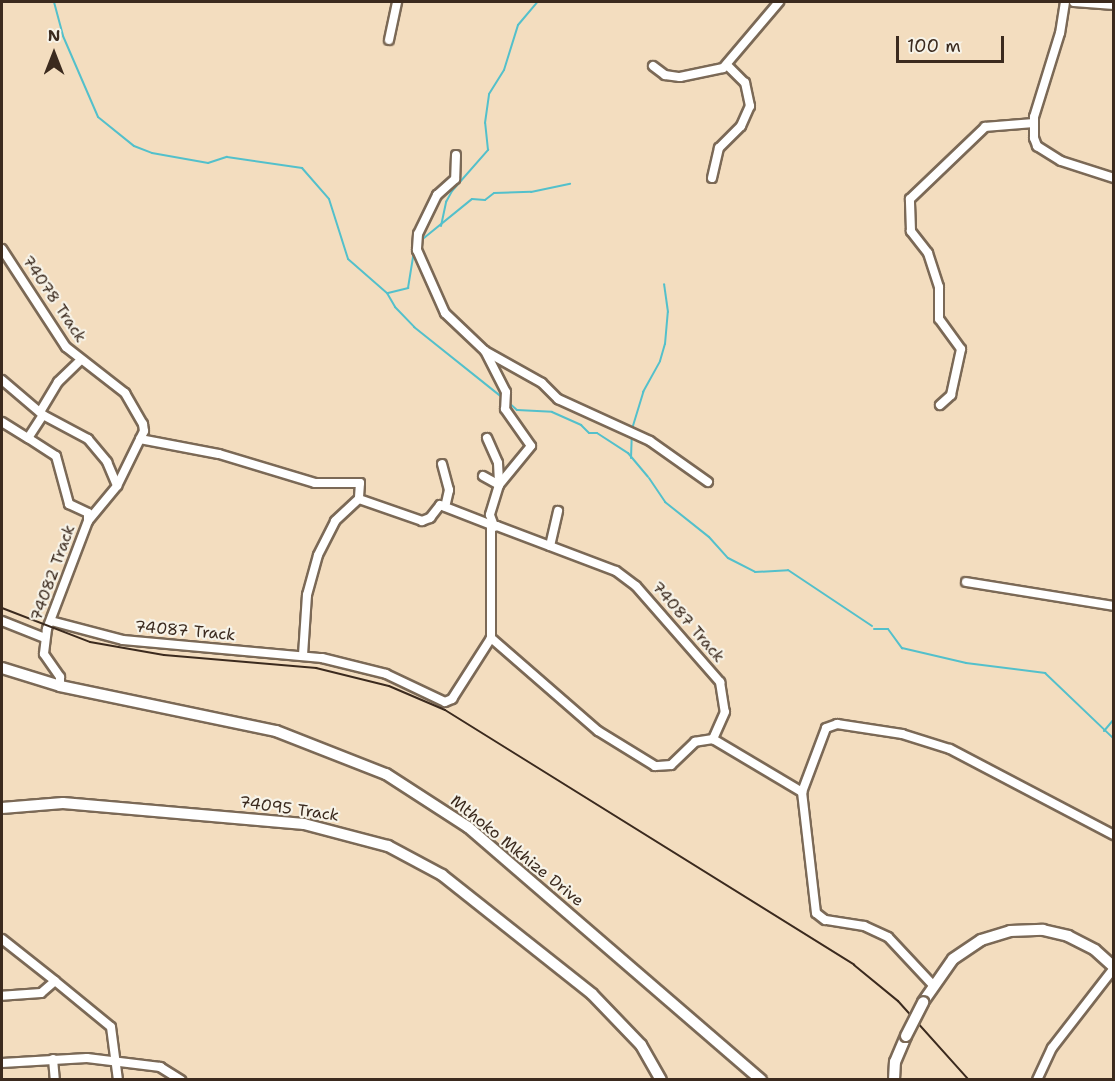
<!DOCTYPE html>
<style>
body{margin:0}
#map{position:relative;width:1115px;height:1081px;overflow:hidden;background:#f3ddbf;font-family:"Shantell Sans",sans-serif}
div>[style]{position:absolute}
[style*='--x']{left:calc(var(--x)*1px);top:calc(var(--y)*1px);width:calc(var(--w)*1px);rotate:calc(var(--a)*1deg)}
.stream>*{height:2px;margin:-1px;padding:0 1px;transform-origin:1px;border-radius:1px;background:#53c0cb}
.roads{filter:drop-shadow(2px 0 #7b6956) drop-shadow(-2px 0 #7b6956) drop-shadow(0 2px #7b6956) drop-shadow(0 -2px #7b6956)}
.minor>*{height:8px;margin:-4px;padding:0 4px;transform-origin:4px;border-radius:4px;background:#fff}
.tertiary>*{height:10px;margin:-5px;padding:0 5px;transform-origin:5px;border-radius:5px;background:#fff}
.rail>*{height:2px;margin:-1px;padding:0 1px;transform-origin:1px;border-radius:1px;background:#3b2a1e}
.bridges{filter:drop-shadow(2px 0 #7b6956) drop-shadow(-2px 0 #7b6956) drop-shadow(0 2px #7b6956) drop-shadow(0 -2px #7b6956)}
.tertiary-bridge>*{height:10px;margin:-5px;padding:0 5px;transform-origin:5px;border-radius:5px;background:#fff}
span{translate:-50% -50%;white-space:nowrap;text-align:center;line-height:1.15;-webkit-text-stroke:4.5px #f7f3e8;paint-order:stroke}
.street-label{font-size:16px;color:#3b2a1e}
.frame{position:absolute;inset:0;border:3px solid #3b2a1e;pointer-events:none}
.north{position:absolute;left:24px;top:24px;width:60px;height:60px;-webkit-text-stroke:4px #f7f3e8;paint-order:stroke;rotate:0deg;font-size:16px;font-weight:700;line-height:24px;text-align:center;color:#3b2a1e}
.north::after{content:'';display:block;margin:auto;width:21px;height:27px;background:#3b2a1e;clip-path:polygon(50% 0,100% 100%,50% 72%,0 100%)}
.scale{position:absolute;left:896px;top:36px;width:108px;height:27px;box-sizing:border-box;border:3px solid #3b2a1e;border-top:0;padding-left:8px;font-size:18px;line-height:21px;white-space:nowrap;color:#3b2a1e;-webkit-text-stroke:4px #f7f3e8;paint-order:stroke}
</style>
<div id="map">
<div class="stream">
<i style="--x:54;--y:2;--w:35;--a:75"></i>
<i style="--x:63;--y:36;--w:88;--a:66.6"></i>
<i style="--x:98;--y:117;--w:46;--a:38.9"></i>
<i style="--x:134;--y:146;--w:19;--a:21"></i>
<i style="--x:152;--y:153;--w:57;--a:10.1"></i>
<i style="--x:208;--y:163;--w:20;--a:-18"></i>
<i style="--x:227;--y:157;--w:76;--a:8.3"></i>
<i style="--x:302;--y:168;--w:41;--a:48.9"></i>
<i style="--x:329;--y:199;--w:63;--a:72.4"></i>
<i style="--x:348;--y:259;--w:52;--a:41.1"></i>
<i style="--x:387;--y:293;--w:16;--a:60"></i>
<i style="--x:395;--y:307;--w:28;--a:46"></i>
<i style="--x:414;--y:327;--w:114;--a:38.6"></i>
<i style="--x:441;--y:226;--w:25;--a:-78"></i>
<i style="--x:446;--y:202;--w:13;--a:-61"></i>
<i style="--x:452;--y:191;--w:55;--a:-48.7"></i>
<i style="--x:488;--y:150;--w:27;--a:-96"></i>
<i style="--x:485;--y:123;--w:29;--a:-82"></i>
<i style="--x:489;--y:94;--w:28;--a:-58"></i>
<i style="--x:504;--y:70;--w:47;--a:-72.7"></i>
<i style="--x:518;--y:25;--w:30;--a:-50"></i>
<i style="--x:419;--y:242;--w:68;--a:-39.1"></i>
<i style="--x:472;--y:199;--w:13;--a:4"></i>
<i style="--x:485;--y:200;--w:11;--a:-38"></i>
<i style="--x:494;--y:193;--w:37;--a:-2"></i>
<i style="--x:531;--y:192;--w:40;--a:-12"></i>
<i style="--x:388;--y:293;--w:21;--a:-14"></i>
<i style="--x:408;--y:288;--w:44;--a:-80.8"></i>
<i style="--x:508;--y:402;--w:12;--a:42"></i>
<i style="--x:517;--y:410;--w:35;--a:3"></i>
<i style="--x:552;--y:412;--w:32;--a:24"></i>
<i style="--x:581;--y:425;--w:11;--a:45"></i>
<i style="--x:589;--y:433;--w:8;--a:0"></i>
<i style="--x:597;--y:433;--w:37;--a:33"></i>
<i style="--x:628;--y:453;--w:31;--a:50"></i>
<i style="--x:632;--y:429;--w:39;--a:-73"></i>
<i style="--x:643;--y:392;--w:35;--a:-61"></i>
<i style="--x:660;--y:361;--w:18;--a:-74"></i>
<i style="--x:665;--y:344;--w:32;--a:-85"></i>
<i style="--x:668;--y:312;--w:28;--a:-98"></i>
<i style="--x:631;--y:458;--w:23;--a:-88"></i>
<i style="--x:649;--y:478;--w:29;--a:56"></i>
<i style="--x:665;--y:502;--w:56;--a:38.5"></i>
<i style="--x:709;--y:537;--w:28;--a:48"></i>
<i style="--x:728;--y:558;--w:30;--a:27"></i>
<i style="--x:755;--y:572;--w:33;--a:-3"></i>
<i style="--x:788;--y:570;--w:101;--a:33.7"></i>
<i style="--x:874;--y:629;--w:14;--a:0"></i>
<i style="--x:888;--y:629;--w:24;--a:54"></i>
<i style="--x:902;--y:648;--w:66;--a:13.2"></i>
<i style="--x:966;--y:663;--w:80;--a:7.2"></i>
<i style="--x:1045;--y:673;--w:95;--a:43.7"></i>
<i style="--x:1104;--y:731;--w:16;--a:-50"></i>
<i style="--x:1113;--y:1080;--w:1;--a:-45"></i>
</div>
<div class="roads">
<div class="minor">
<i style="--x:1065;--y:2;--w:31;--a:99"></i>
<i style="--x:1060;--y:33;--w:88;--a:107.2"></i>
<i style="--x:1034;--y:117;--w:21;--a:90"></i>
<i style="--x:1034;--y:138;--w:9;--a:69"></i>
<i style="--x:1037;--y:146;--w:28;--a:32"></i>
<i style="--x:1061;--y:161;--w:56;--a:17.8"></i>
<i style="--x:1074;--y:2;--w:40;--a:4.3"></i>
<i style="--x:389;--y:40;--w:39;--a:-78"></i>
<i style="--x:653;--y:66;--w:15;--a:37"></i>
<i style="--x:665;--y:75;--w:15;--a:8"></i>
<i style="--x:680;--y:77;--w:44;--a:-11.8"></i>
<i style="--x:723;--y:68;--w:87;--a:-49.7"></i>
<i style="--x:456;--y:155;--w:24;--a:92"></i>
<i style="--x:455;--y:179;--w:24;--a:138"></i>
<i style="--x:437;--y:195;--w:43;--a:116"></i>
<i style="--x:418;--y:234;--w:16;--a:94"></i>
<i style="--x:417;--y:250;--w:69;--a:66"></i>
<i style="--x:445;--y:313;--w:55;--a:43.5"></i>
<i style="--x:485;--y:351;--w:65;--a:29.3"></i>
<i style="--x:542;--y:383;--w:23;--a:45"></i>
<i style="--x:558;--y:399;--w:101;--a:24.5"></i>
<i style="--x:650;--y:441;--w:71;--a:35.3"></i>
<i style="--x:712;--y:178;--w:31;--a:-77"></i>
<i style="--x:719;--y:148;--w:31;--a:-45"></i>
<i style="--x:741;--y:126;--w:22;--a:-66"></i>
<i style="--x:750;--y:106;--w:24;--a:-102"></i>
<i style="--x:745;--y:83;--w:25;--a:-135"></i>
<i style="--x:2;--y:249;--w:117;--a:56.9"></i>
<i style="--x:66;--y:347;--w:75;--a:37.9"></i>
<i style="--x:125;--y:393;--w:36;--a:60"></i>
<i style="--x:143;--y:424;--w:7;--a:82"></i>
<i style="--x:144;--y:431;--w:61;--a:116.1"></i>
<i style="--x:117;--y:486;--w:45;--a:129.6"></i>
<i style="--x:88;--y:521;--w:116;--a:110.8"></i>
<i style="--x:47;--y:629;--w:25;--a:97"></i>
<i style="--x:44;--y:654;--w:28;--a:55"></i>
<i style="--x:60;--y:677;--w:9;--a:90"></i>
<i style="--x:485;--y:351;--w:46;--a:62.9"></i>
<i style="--x:506;--y:392;--w:17;--a:93"></i>
<i style="--x:505;--y:409;--w:45;--a:54.9"></i>
<i style="--x:531;--y:446;--w:50;--a:129.4"></i>
<i style="--x:499;--y:485;--w:31;--a:107"></i>
<i style="--x:490;--y:515;--w:12;--a:70"></i>
<i style="--x:2;--y:380;--w:54;--a:40.5"></i>
<i style="--x:43;--y:415;--w:51;--a:28.1"></i>
<i style="--x:88;--y:439;--w:30;--a:50"></i>
<i style="--x:107;--y:462;--w:26;--a:67"></i>
<i style="--x:940;--y:405;--w:15;--a:-42"></i>
<i style="--x:951;--y:395;--w:47;--a:-77.7"></i>
<i style="--x:961;--y:349;--w:37;--a:-126"></i>
<i style="--x:939;--y:319;--w:32;--a:-90"></i>
<i style="--x:939;--y:287;--w:36;--a:-108"></i>
<i style="--x:928;--y:253;--w:28;--a:-128"></i>
<i style="--x:911;--y:231;--w:32;--a:-92"></i>
<i style="--x:910;--y:199;--w:104;--a:-43.8"></i>
<i style="--x:985;--y:127;--w:48;--a:-4.8"></i>
<i style="--x:40;--y:412;--w:35;--a:-59"></i>
<i style="--x:58;--y:382;--w:30;--a:-44"></i>
<i style="--x:43;--y:415;--w:27;--a:123"></i>
<i style="--x:28;--y:438;--w:33;--a:33"></i>
<i style="--x:56;--y:456;--w:50;--a:74.8"></i>
<i style="--x:69;--y:504;--w:21;--a:25"></i>
<i style="--x:88;--y:513;--w:8;--a:90"></i>
<i style="--x:2;--y:422;--w:31;--a:32"></i>
<i style="--x:487;--y:438;--w:27;--a:66"></i>
<i style="--x:498;--y:463;--w:22;--a:87"></i>
<i style="--x:140;--y:439;--w:80;--a:10.8"></i>
<i style="--x:219;--y:454;--w:100;--a:16.8"></i>
<i style="--x:315;--y:483;--w:45;--a:0"></i>
<i style="--x:360;--y:483;--w:16;--a:94"></i>
<i style="--x:359;--y:499;--w:67;--a:19.2"></i>
<i style="--x:422;--y:521;--w:9;--a:-21"></i>
<i style="--x:430;--y:518;--w:16;--a:-52"></i>
<i style="--x:440;--y:505;--w:58;--a:21.3"></i>
<i style="--x:442;--y:464;--w:27;--a:75"></i>
<i style="--x:449;--y:490;--w:17;--a:103"></i>
<i style="--x:483;--y:476;--w:18;--a:29"></i>
<i style="--x:497;--y:526;--w:127;--a:20.7"></i>
<i style="--x:616;--y:571;--w:25;--a:37"></i>
<i style="--x:636;--y:586;--w:128;--a:48.8"></i>
<i style="--x:720;--y:682;--w:30;--a:81"></i>
<i style="--x:725;--y:712;--w:30;--a:114"></i>
<i style="--x:713;--y:739;--w:18;--a:171"></i>
<i style="--x:695;--y:742;--w:33;--a:136"></i>
<i style="--x:671;--y:765;--w:16;--a:176"></i>
<i style="--x:655;--y:766;--w:67;--a:-148.4"></i>
<i style="--x:598;--y:731;--w:142;--a:-139"></i>
<i style="--x:491;--y:638;--w:110;--a:-90"></i>
<i style="--x:491;--y:528;--w:6;--a:-18"></i>
<i style="--x:550;--y:546;--w:36;--a:-77"></i>
<i style="--x:966;--y:582;--w:150;--a:9.2"></i>
<i style="--x:2;--y:621;--w:46;--a:21.6"></i>
<i style="--x:51;--y:621;--w:74;--a:14.8"></i>
<i style="--x:123;--y:640;--w:200;--a:5.2"></i>
<i style="--x:322;--y:658;--w:66;--a:14"></i>
<i style="--x:386;--y:674;--w:65;--a:25.4"></i>
<i style="--x:445;--y:702;--w:8;--a:-23"></i>
<i style="--x:452;--y:699;--w:72;--a:-57.4"></i>
<i style="--x:303;--y:655;--w:60;--a:-86.2"></i>
<i style="--x:307;--y:595;--w:41;--a:-74.6"></i>
<i style="--x:318;--y:555;--w:38;--a:-63"></i>
<i style="--x:335;--y:521;--w:33;--a:-43"></i>
<i style="--x:713;--y:739;--w:104;--a:30.8"></i>
<i style="--x:2;--y:939;--w:68;--a:38.4"></i>
<i style="--x:55;--y:981;--w:18;--a:139"></i>
<i style="--x:41;--y:993;--w:39;--a:176"></i>
<i style="--x:55;--y:981;--w:72;--a:39.4"></i>
<i style="--x:111;--y:1027;--w:53;--a:82.5"></i>
<i style="--x:932;--y:984;--w:64;--a:-133.1"></i>
<i style="--x:888;--y:937;--w:26;--a:-155"></i>
<i style="--x:864;--y:926;--w:39;--a:-171"></i>
<i style="--x:825;--y:920;--w:11;--a:-142"></i>
<i style="--x:816;--y:913;--w:122;--a:-96.6"></i>
<i style="--x:802;--y:792;--w:68;--a:-69.4"></i>
<i style="--x:826;--y:728;--w:12;--a:-20"></i>
<i style="--x:837;--y:724;--w:66;--a:8.7"></i>
<i style="--x:902;--y:734;--w:50;--a:17.4"></i>
<i style="--x:950;--y:749;--w:185;--a:27.7"></i>
<i style="--x:53;--y:1059;--w:21;--a:85"></i>
<i style="--x:2;--y:1063;--w:85;--a:-3.4"></i>
<i style="--x:87;--y:1058;--w:74;--a:7"></i>
<i style="--x:160;--y:1067;--w:25;--a:32"></i>
<i style="--x:1037;--y:1080;--w:35;--a:-65"></i>
<i style="--x:1052;--y:1048;--w:101;--a:-52.2"></i>
</div>
<div class="tertiary">
<i style="--x:2;--y:668;--w:61;--a:17.2"></i>
<i style="--x:60;--y:686;--w:221;--a:11.8"></i>
<i style="--x:276;--y:731;--w:118;--a:21.4"></i>
<i style="--x:386;--y:774;--w:98;--a:32.9"></i>
<i style="--x:468;--y:827;--w:387;--a:40.8"></i>
<i style="--x:2;--y:808;--w:61;--a:-4.7"></i>
<i style="--x:63;--y:803;--w:242;--a:5"></i>
<i style="--x:304;--y:824;--w:87;--a:14.7"></i>
<i style="--x:388;--y:846;--w:61;--a:28.2"></i>
<i style="--x:442;--y:875;--w:191;--a:38.4"></i>
<i style="--x:592;--y:994;--w:71;--a:46.1"></i>
<i style="--x:641;--y:1045;--w:40;--a:60.3"></i>
<i style="--x:923;--y:1002;--w:52;--a:-55.1"></i>
<i style="--x:953;--y:959;--w:34;--a:-34"></i>
<i style="--x:981;--y:940;--w:30;--a:-17"></i>
<i style="--x:1010;--y:931;--w:33;--a:-2"></i>
<i style="--x:1043;--y:930;--w:26;--a:13"></i>
<i style="--x:1068;--y:936;--w:30;--a:27"></i>
<i style="--x:1095;--y:950;--w:25;--a:42"></i>
<i style="--x:894;--y:1080;--w:18;--a:-87"></i>
<i style="--x:895;--y:1062;--w:28;--a:-67"></i>
</div>
</div>
<div class="rail">
<i style="--x:2;--y:608;--w:94;--a:21.1"></i>
<i style="--x:90;--y:642;--w:75;--a:10"></i>
<i style="--x:164;--y:655;--w:153;--a:4.9"></i>
<i style="--x:316;--y:668;--w:75;--a:13.9"></i>
<i style="--x:389;--y:686;--w:61;--a:23.2"></i>
<i style="--x:445;--y:710;--w:482;--a:31.9"></i>
<i style="--x:854;--y:965;--w:57;--a:39.3"></i>
<i style="--x:898;--y:1001;--w:106;--a:48.1"></i>
</div>
<div class="bridges">
<div class="tertiary-bridge">
<i style="--x:906;--y:1036;--w:38;--a:-63"></i>
</div>
</div>
<div class="street-label">
<span style="left:54px;top:299px;rotate:56deg">74078 Track</span>
<span style="left:53px;top:573px;rotate:-70deg">74082 Track</span>
<span style="left:688px;top:622px;rotate:49deg">74087 Track</span>
<span style="left:185px;top:631px;rotate:5deg">74087 Track</span>
<span style="left:289px;top:809px;rotate:8deg">74095 Track</span>
<span style="left:517px;top:851px;rotate:39deg">Mthoko Mkhize Drive</span>
</div>
<div class="frame"></div>
<div class="north">N</div>
<div class="scale">100 m</div>
</div>
